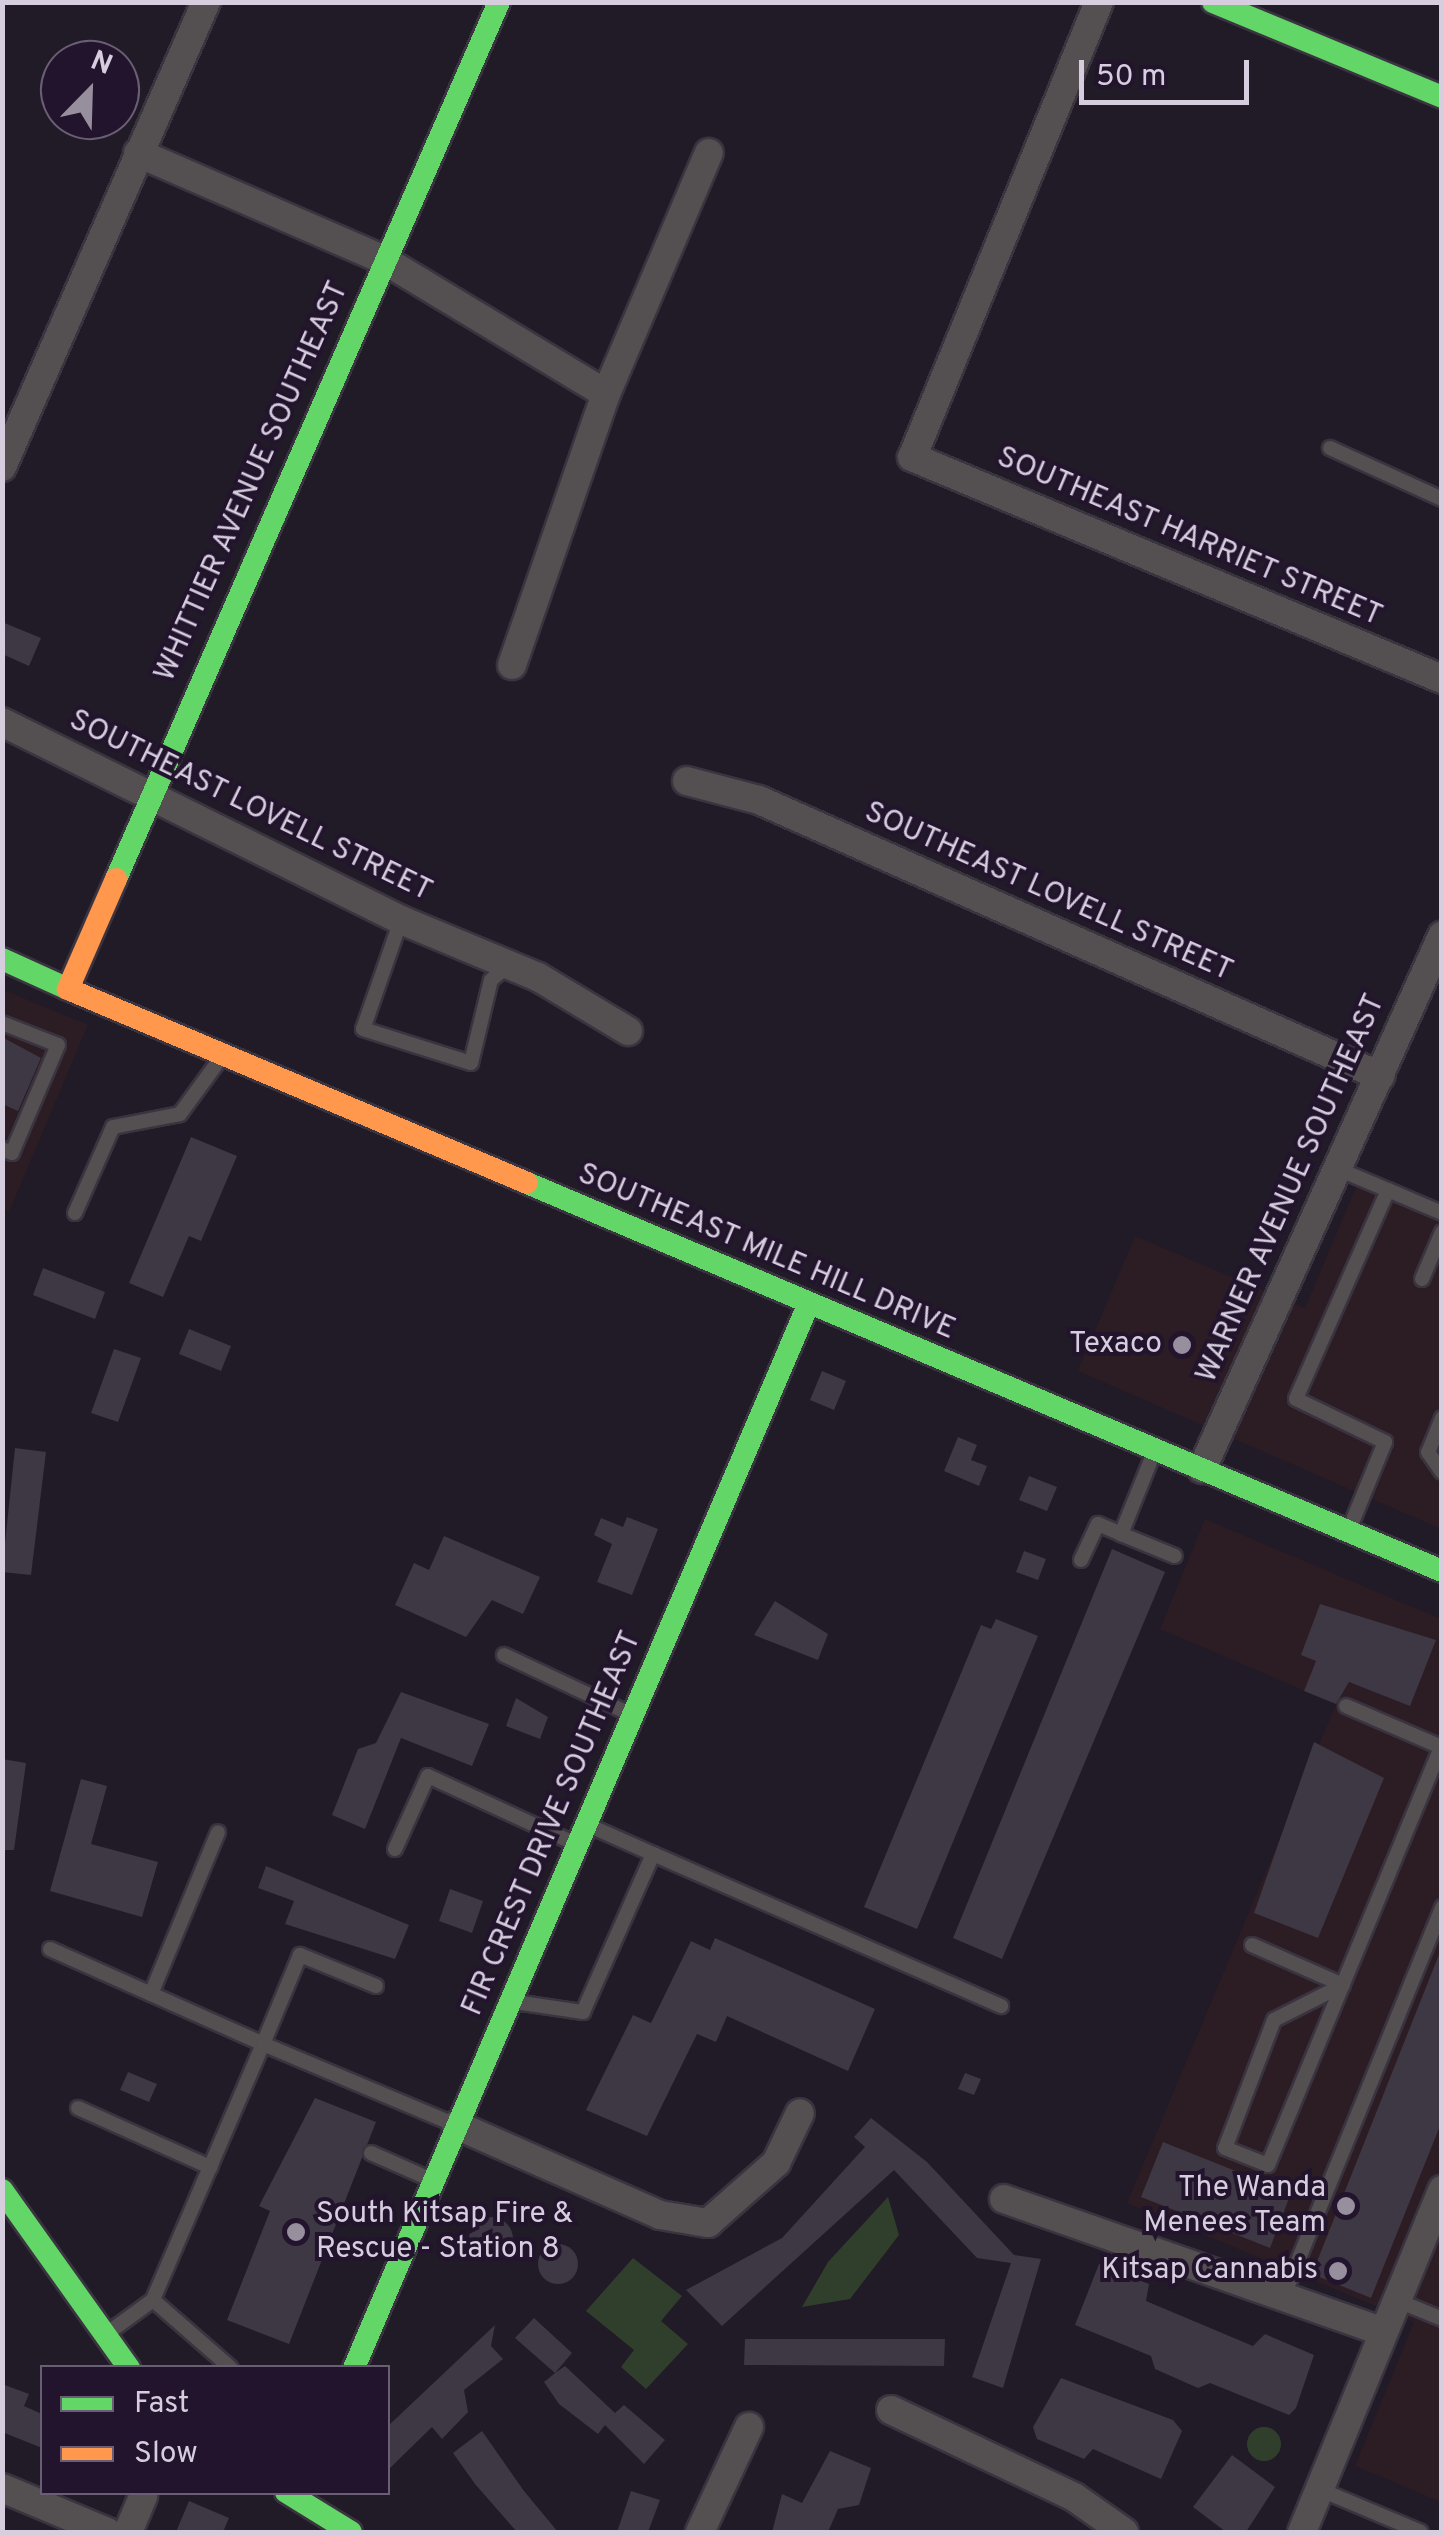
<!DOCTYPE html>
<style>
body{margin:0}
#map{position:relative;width:1444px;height:2535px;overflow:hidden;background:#211a27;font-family:Overpass,sans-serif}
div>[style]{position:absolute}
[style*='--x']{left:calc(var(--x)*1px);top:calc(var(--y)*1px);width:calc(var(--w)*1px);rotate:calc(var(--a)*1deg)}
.commercial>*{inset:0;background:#2c1c23}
.green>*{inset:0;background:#303f2c}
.round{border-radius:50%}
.building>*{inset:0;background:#3e3744}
.roads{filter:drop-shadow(2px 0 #3a3440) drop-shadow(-2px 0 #3a3440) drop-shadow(0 2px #3a3440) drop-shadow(0 -2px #3a3440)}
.lane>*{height:14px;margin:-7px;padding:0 7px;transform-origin:7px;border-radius:7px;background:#544f50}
.street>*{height:28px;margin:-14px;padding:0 14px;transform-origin:14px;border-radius:14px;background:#544f50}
.fast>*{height:22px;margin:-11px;padding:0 11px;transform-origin:11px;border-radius:11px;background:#63d668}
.slow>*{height:22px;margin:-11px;padding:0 11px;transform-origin:11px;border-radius:11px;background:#ff974d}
.dots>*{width:28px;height:28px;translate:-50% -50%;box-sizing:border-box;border:5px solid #22142d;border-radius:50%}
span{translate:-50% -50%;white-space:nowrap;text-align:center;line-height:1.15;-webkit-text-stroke:8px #22142d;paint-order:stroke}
.street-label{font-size:30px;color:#d6cede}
.poi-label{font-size:30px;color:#d6cede}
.right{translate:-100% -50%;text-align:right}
.left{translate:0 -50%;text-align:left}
.frame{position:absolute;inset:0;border:5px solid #d6cede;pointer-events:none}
.legend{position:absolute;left:40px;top:2365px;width:350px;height:130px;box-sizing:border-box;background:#22142d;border:2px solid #6a5e74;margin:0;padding:12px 18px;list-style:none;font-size:30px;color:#d6cede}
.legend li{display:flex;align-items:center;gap:20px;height:50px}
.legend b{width:50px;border:2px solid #6a5e74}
.north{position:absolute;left:40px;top:40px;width:100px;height:100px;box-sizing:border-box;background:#22142d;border:2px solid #6a5e74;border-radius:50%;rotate:23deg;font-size:28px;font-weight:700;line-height:40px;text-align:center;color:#d6cede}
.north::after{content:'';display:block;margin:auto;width:35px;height:45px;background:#978f9e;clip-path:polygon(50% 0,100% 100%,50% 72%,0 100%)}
.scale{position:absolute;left:1079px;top:60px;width:170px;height:45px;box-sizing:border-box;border:5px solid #d6cede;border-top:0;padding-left:12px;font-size:30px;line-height:35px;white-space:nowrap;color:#d6cede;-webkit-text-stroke:8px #22142d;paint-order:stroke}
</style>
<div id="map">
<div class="commercial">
<i style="clip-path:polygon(2px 989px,88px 1025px,9px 1212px,2px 1209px)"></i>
<i style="clip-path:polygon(1362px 1173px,1441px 1206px,1441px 1529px,1078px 1371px,1135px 1236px,1305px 1308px)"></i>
<i style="clip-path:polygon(1205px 1519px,1441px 1619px,1441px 2502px,1355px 2466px,1414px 2322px,1127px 2203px,1336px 1704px,1160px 1629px)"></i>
</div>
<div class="green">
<i style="clip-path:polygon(888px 2197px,899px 2235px,850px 2299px,802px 2307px,828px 2262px)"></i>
<i style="clip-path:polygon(633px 2258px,682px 2296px,661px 2321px,688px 2344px,646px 2389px,621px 2367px,634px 2350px,586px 2311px)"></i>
<i class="round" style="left:1247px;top:2427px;width:34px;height:34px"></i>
</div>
<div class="building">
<i style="clip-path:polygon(2px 622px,41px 638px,29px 666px,2px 654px)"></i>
<i style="clip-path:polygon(2px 1037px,41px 1058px,18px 1111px,2px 1104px)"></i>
<i style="clip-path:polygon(191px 1137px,237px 1156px,201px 1241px,189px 1236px,163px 1297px,129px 1283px)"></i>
<i style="clip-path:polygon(43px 1268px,105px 1292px,95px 1319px,33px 1295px)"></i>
<i style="clip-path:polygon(189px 1329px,231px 1346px,221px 1371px,179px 1354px)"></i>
<i style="clip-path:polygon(114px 1349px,141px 1358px,118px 1422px,91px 1413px)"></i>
<i style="clip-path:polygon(822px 1371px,846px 1381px,834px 1410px,810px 1400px)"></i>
<i style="clip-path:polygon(958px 1437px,977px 1445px,971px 1460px,987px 1466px,979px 1486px,944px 1471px)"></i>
<i style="clip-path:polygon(15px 1448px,46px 1452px,31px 1575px,2px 1572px)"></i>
<i style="clip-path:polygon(1029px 1476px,1057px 1487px,1047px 1511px,1019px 1500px)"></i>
<i style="clip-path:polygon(627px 1517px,658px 1529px,632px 1595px,597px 1582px,612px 1544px,594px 1535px,601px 1518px,623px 1527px)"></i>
<i style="clip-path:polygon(444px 1536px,540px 1577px,523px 1614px,492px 1600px,466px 1637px,395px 1605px,414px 1563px,429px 1570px)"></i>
<i style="clip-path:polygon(1112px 1549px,1165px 1572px,1002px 1959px,953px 1938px)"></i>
<i style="clip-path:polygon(1024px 1551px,1046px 1559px,1038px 1580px,1016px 1572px)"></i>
<i style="clip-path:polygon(775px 1601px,828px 1634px,818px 1660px,754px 1635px)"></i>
<i style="clip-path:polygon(1320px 1604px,1436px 1640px,1410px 1706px,1349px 1682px,1336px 1704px,1304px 1691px,1316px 1661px,1301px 1655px)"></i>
<i style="clip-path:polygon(996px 1619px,1038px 1636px,917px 1929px,864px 1907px,981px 1625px,991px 1629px)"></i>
<i style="clip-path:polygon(401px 1692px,489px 1724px,472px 1766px,401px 1738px,365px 1829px,332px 1815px,358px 1749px,376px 1743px)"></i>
<i style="clip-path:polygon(516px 1698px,548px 1717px,540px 1739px,506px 1726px)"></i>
<i style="clip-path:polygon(1314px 1742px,1384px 1778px,1318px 1938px,1254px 1913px)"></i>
<i style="clip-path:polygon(2px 1759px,26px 1763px,14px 1850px,2px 1850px)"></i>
<i style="clip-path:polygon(81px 1779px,107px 1786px,91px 1844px,158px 1862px,142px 1917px,50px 1891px)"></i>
<i style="clip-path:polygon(266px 1866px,409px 1925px,395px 1959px,285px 1924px,294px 1901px,258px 1888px)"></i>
<i style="clip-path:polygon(450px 1889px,483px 1901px,472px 1933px,439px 1921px)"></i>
<i style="clip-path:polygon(715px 1938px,875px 2009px,848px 2071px,727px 2016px,716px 2042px,697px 2034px,647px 2136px,586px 2110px,633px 2015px,651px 2023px,691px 1941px,710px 1950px)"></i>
<i style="clip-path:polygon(1440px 1952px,1442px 2121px,1371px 2298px,1312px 2274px)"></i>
<i style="clip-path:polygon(128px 2072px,157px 2084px,149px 2102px,120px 2090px)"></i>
<i style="clip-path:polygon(965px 2073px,981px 2079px,974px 2095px,958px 2089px)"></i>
<i style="clip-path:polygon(315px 2098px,376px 2122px,289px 2344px,227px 2320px,270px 2211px,259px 2206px)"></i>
<i style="clip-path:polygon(871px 2118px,927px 2162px,1014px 2255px,1041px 2259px,1003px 2388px,972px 2377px,1011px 2263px,977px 2258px,894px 2170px,722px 2326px,686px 2290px,782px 2238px,865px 2147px,854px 2137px)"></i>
<i style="clip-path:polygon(1163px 2142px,1291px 2193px,1270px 2248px,1141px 2197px)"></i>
<i class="round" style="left:469px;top:2217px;width:44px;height:44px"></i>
<i class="round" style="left:538px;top:2244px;width:40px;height:40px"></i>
<i style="clip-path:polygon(1099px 2264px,1149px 2284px,1146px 2301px,1253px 2346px,1265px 2334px,1314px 2355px,1296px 2408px,1289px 2415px,1210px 2383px,1198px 2388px,1155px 2369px,1151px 2356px,1075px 2325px)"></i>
<i style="clip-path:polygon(534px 2318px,572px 2353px,555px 2373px,565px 2366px,615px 2413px,624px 2405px,665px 2440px,644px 2464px,605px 2425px,598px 2434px,559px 2404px,544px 2382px,555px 2373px,515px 2338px)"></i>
<i style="clip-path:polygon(495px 2325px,491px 2346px,503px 2359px,464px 2390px,468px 2412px,442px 2439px,432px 2427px,388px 2470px,388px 2426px)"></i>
<i style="clip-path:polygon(745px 2339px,945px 2339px,944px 2366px,744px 2365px)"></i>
<i style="clip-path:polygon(1061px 2378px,1173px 2420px,1182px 2431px,1161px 2479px,1093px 2449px,1084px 2459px,1037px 2439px,1033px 2427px)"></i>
<i style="clip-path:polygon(2px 2384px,29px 2394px,24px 2406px,42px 2414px,42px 2448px,2px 2432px)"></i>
<i style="clip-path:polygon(482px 2431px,524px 2491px,558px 2532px,517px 2532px,475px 2484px,453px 2453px)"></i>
<i style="clip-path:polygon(830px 2451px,871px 2468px,859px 2505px,838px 2509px,828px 2532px,772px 2532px,782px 2494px,802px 2503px)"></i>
<i style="clip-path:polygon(1232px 2455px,1275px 2487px,1246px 2532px,1226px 2532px,1193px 2507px)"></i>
<i style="clip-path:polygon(631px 2491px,660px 2500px,648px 2532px,617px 2532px)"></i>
<i style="clip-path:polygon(189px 2501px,229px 2518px,223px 2532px,176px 2532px)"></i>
</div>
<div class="roads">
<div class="lane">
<i style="--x:1330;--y:448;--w:123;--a:24.5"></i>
<i style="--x:401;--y:920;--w:115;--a:109.2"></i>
<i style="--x:363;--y:1029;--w:113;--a:17.5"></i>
<i style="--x:471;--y:1063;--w:85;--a:-76.5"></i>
<i style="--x:491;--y:980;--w:23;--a:-40"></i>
<i style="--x:2;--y:1023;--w:60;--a:21.4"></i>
<i style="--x:58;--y:1045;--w:117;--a:113.1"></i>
<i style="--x:12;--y:1153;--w:11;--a:-158"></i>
<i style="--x:1338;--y:1169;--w:54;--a:22.8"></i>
<i style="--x:1388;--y:1190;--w:228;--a:113.8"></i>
<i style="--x:1296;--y:1399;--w:99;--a:25.8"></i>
<i style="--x:1385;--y:1442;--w:97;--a:112.3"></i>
<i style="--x:1388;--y:1190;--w:59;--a:23.1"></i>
<i style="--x:75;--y:1213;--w:94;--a:-66.2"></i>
<i style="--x:113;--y:1127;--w:68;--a:-11"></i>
<i style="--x:180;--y:1114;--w:73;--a:-53.9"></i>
<i style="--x:1422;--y:1279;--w:51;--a:-66.9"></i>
<i style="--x:1442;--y:1418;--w:37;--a:112"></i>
<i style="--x:1428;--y:1452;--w:24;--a:55"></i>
<i style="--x:1155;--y:1450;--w:91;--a:112"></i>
<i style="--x:1121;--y:1534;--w:58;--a:22.2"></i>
<i style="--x:1081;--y:1560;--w:40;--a:-65"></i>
<i style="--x:1098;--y:1524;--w:25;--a:23"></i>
<i style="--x:504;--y:1655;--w:141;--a:25.1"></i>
<i style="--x:1346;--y:1706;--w:103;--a:23.3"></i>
<i style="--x:590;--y:1826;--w:69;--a:24"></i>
<i style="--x:395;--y:1849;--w:80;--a:-65.7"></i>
<i style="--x:428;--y:1776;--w:163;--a:24.7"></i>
<i style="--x:1252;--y:1945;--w:99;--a:23.7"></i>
<i style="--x:50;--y:1949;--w:233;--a:24"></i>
<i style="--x:263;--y:2044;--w:279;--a:113.3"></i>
<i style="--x:153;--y:2300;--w:103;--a:41.1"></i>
<i style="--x:1343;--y:1985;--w:77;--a:153.1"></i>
<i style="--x:1274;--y:2020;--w:137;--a:110.9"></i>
<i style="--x:1225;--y:2148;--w:46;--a:21.6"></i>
<i style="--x:1268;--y:2165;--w:455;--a:-67.5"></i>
<i style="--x:376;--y:1986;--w:82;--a:-157.8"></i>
<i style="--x:300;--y:1955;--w:96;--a:112.6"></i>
<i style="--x:263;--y:2044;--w:209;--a:22.8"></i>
<i style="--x:151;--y:1994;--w:175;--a:-67.5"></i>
<i style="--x:515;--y:2002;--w:69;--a:8.4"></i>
<i style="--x:583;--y:2012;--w:173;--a:-66.1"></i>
<i style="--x:653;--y:1854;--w:380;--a:23.6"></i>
<i style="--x:78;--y:2108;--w:145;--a:24.1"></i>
<i style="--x:371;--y:2153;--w:67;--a:23.9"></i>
<i style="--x:1284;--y:2295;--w:419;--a:-67.8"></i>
<i style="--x:1396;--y:2300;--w:50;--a:22.4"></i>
<i style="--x:105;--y:2335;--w:59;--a:-36.1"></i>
<i style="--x:1321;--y:2490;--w:108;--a:22.8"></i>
</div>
<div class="street">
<i style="--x:1099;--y:2;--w:492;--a:112.3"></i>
<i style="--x:912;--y:457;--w:575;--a:22.73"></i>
<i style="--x:138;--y:153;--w:268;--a:23.5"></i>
<i style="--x:384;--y:260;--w:259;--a:31.1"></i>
<i style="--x:2;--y:467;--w:508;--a:-66.31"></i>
<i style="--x:512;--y:665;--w:287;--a:-70.9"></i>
<i style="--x:606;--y:394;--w:262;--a:-66.9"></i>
<i style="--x:2;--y:722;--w:445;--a:26.4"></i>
<i style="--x:401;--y:920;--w:148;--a:22.6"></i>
<i style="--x:538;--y:977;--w:105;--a:31"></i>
<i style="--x:687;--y:781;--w:74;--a:14.8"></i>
<i style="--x:759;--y:800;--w:680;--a:23.96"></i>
<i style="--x:1202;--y:1469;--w:585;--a:-65.76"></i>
<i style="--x:456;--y:2125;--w:223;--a:23.8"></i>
<i style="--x:660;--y:2215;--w:49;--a:9.5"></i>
<i style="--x:708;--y:2223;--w:91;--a:-41.4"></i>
<i style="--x:776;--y:2163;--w:55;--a:-64.4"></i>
<i style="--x:1004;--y:2199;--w:402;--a:19.3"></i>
<i style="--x:891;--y:2410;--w:203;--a:25.4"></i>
<i style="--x:1074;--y:2497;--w:61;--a:35"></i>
<i style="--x:2;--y:2488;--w:114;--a:22.7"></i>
<i style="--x:128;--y:2532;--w:39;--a:-67"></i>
<i style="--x:700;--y:2532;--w:116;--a:-65"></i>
<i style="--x:1302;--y:2532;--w:370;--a:-67.7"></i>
</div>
<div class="fast">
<i style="--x:1213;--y:2;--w:248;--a:22.5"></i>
<i style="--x:116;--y:879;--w:957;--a:-66.41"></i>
<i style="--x:2;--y:959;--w:72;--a:24.4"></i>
<i style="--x:527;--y:1183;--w:994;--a:22.98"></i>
<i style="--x:2;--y:2190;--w:219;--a:54.5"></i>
<i style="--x:354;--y:2368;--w:1156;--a:-66.87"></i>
<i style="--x:286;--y:2492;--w:76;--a:31.6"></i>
</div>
<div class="slow">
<i style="--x:116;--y:879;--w:120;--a:113.6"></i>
<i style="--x:68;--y:989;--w:498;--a:22.9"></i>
</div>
</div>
<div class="dots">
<i style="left:1182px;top:1345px;background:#978f9e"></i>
<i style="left:1346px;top:2206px;background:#978f9e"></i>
<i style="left:296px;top:2232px;background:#978f9e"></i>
<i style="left:1338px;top:2271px;background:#978f9e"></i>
</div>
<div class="street-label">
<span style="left:253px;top:482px;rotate:-66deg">WHITTIER AVENUE SOUTHEAST</span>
<span style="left:1189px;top:538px;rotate:23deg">SOUTHEAST HARRIET STREET</span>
<span style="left:250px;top:807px;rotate:26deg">SOUTHEAST LOVELL STREET</span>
<span style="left:1048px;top:893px;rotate:24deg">SOUTHEAST LOVELL STREET</span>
<span style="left:1292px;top:1189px;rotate:-66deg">WARNER AVENUE SOUTHEAST</span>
<span style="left:766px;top:1253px;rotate:23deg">SOUTHEAST MILE HILL DRIVE</span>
<span style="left:553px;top:1824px;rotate:-67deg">FIR CREST DRIVE SOUTHEAST</span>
</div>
<div class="poi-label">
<span class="right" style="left:1162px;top:1345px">Texaco</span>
<span class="right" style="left:1326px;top:2206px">The Wanda<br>Menees Team</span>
<span class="left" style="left:316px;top:2232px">South Kitsap Fire &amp;<br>Rescue - Station 8</span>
<span class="right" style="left:1318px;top:2271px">Kitsap Cannabis</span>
</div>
<div class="frame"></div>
<ul class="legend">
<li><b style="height:12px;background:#63d668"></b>Fast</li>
<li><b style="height:12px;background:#ff974d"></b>Slow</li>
</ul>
<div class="north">N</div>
<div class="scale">50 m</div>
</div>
